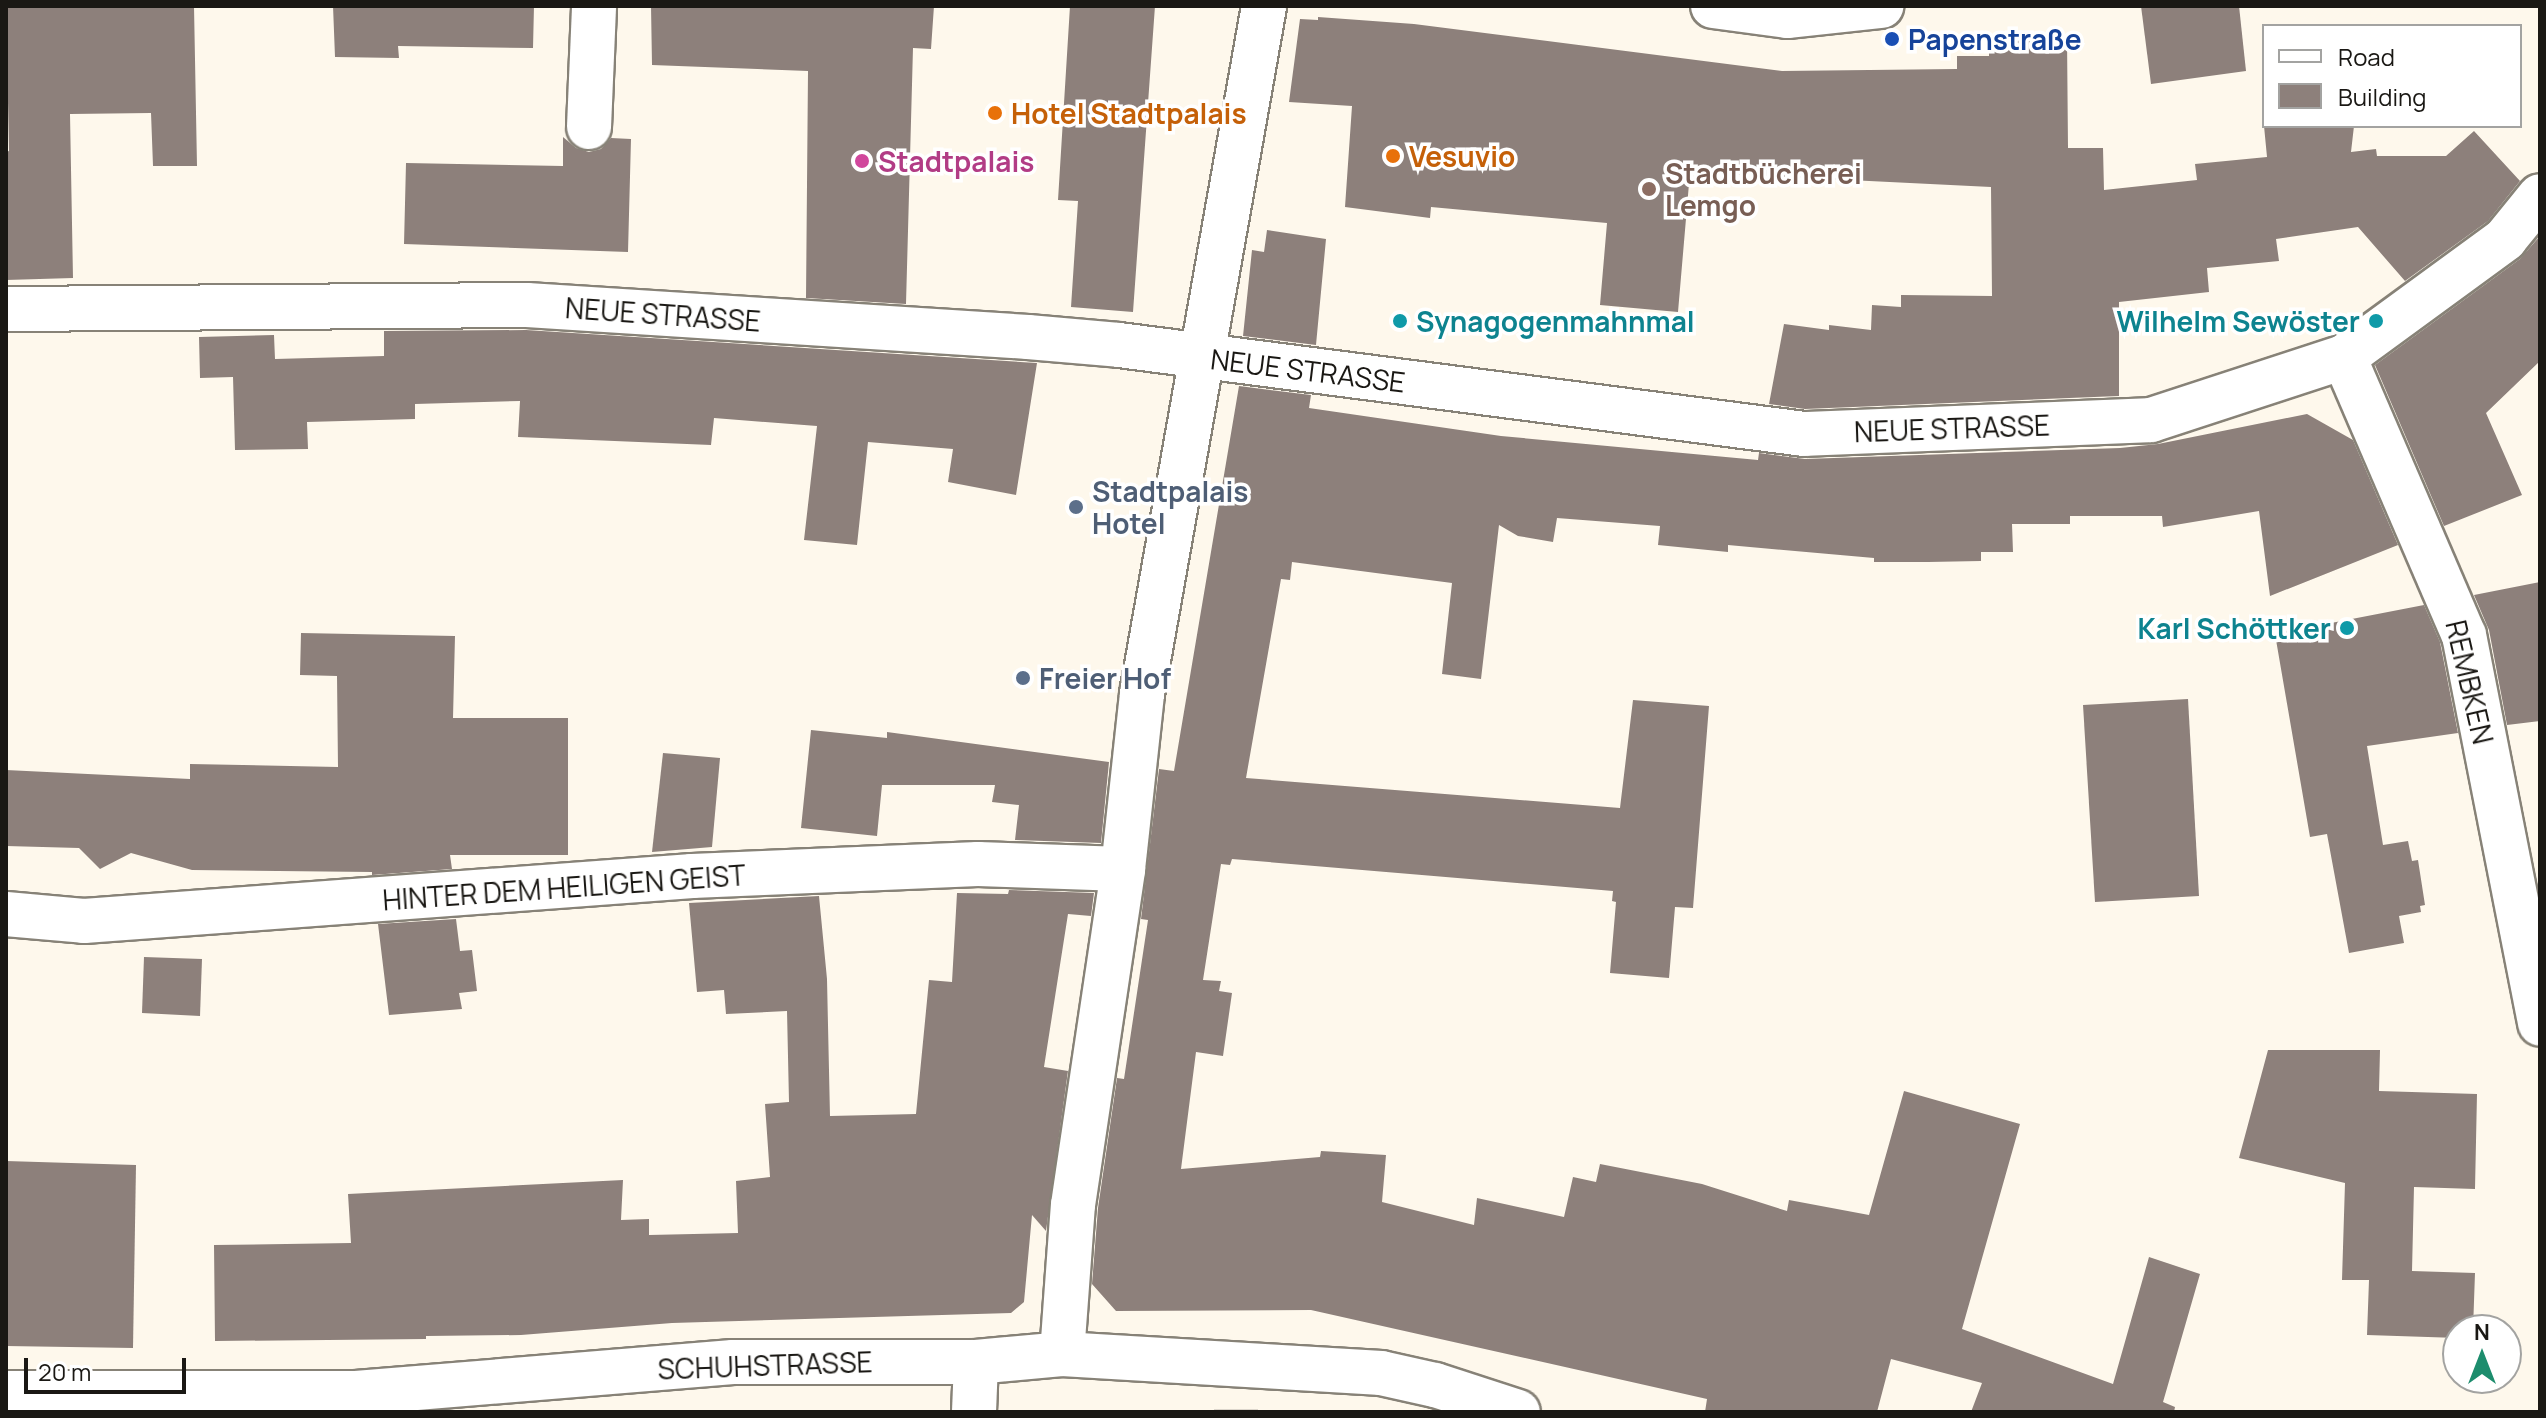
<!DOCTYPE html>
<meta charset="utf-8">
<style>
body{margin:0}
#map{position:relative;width:2546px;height:1418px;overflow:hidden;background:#fef8ec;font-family:Manrope,sans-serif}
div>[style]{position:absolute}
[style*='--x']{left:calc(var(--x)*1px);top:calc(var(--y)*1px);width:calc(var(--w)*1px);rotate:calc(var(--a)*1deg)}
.building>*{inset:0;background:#8d807b}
.minor-tunnel>*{height:44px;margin-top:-22px;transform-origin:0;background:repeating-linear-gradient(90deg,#dcd6cc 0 44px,transparent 0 66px)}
.roads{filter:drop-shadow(2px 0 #878277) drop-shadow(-2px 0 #878277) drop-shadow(0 2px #878277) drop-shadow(0 -2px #878277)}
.minor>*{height:44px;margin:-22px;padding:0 22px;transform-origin:22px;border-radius:22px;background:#fff}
.dots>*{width:22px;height:22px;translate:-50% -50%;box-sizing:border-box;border:4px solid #fff;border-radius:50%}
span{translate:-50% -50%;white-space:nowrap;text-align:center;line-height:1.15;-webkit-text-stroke:7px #fff;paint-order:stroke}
.transit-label{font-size:28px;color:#164399;font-weight:700}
.left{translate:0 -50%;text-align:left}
.food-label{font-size:28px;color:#c56008;font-weight:700}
.hotel-label{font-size:28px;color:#b23c85;font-weight:700}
.education-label{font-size:28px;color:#785e54;font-weight:700}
.street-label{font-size:28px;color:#1a1814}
.culture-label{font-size:28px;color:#0d838f;font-weight:700}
.right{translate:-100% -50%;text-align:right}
.service-label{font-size:28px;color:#4e5e75;font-weight:700}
.frame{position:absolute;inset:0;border:8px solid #1a1814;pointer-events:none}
.legend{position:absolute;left:2262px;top:24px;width:260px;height:104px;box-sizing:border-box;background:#fff;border:2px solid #a3a3a1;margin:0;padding:10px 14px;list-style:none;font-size:24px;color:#1a1814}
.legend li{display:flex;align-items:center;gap:16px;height:40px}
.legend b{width:40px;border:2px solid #a3a3a1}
.north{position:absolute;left:2442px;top:1314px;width:80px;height:80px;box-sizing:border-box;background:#fff;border:2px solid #a3a3a1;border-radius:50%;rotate:0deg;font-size:22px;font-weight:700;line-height:32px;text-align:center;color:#1a1814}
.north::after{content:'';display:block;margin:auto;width:28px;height:36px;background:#1d8d6d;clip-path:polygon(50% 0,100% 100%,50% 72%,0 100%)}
.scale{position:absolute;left:24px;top:1358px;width:162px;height:36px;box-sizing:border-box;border:4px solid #1a1814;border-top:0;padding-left:10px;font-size:24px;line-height:28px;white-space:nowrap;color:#1a1814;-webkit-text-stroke:6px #fff;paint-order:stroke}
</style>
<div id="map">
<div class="building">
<i style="clip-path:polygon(6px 6px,194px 6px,197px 166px,153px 166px,151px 113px,70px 114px,73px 278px,6px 280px,6px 152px,9px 151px)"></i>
<i style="clip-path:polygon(333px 6px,534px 6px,533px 48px,398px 46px,399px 58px,335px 57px)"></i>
<i style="clip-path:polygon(651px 6px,934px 6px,931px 49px,913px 48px,906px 304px,806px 298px,808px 71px,652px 65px)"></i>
<i style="clip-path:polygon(1070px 6px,1155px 6px,1133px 312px,1071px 307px,1078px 201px,1058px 200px)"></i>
<i style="clip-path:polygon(2141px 6px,2239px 6px,2246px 71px,2151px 84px)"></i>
<i style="clip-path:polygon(1318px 17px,1414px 24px,1782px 71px,1957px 69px,1957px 56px,1989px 56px,1989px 43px,2067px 37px,2068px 148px,2103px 148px,2104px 190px,2197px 180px,2195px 164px,2267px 157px,2264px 126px,2354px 126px,2351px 152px,2376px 149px,2377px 156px,2446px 156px,2474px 131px,2520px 181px,2488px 221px,2405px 281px,2358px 227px,2276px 239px,2279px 261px,2207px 268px,2209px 292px,2119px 302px,2119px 396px,1805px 409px,1769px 404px,1784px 324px,1829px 330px,1829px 325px,1871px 330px,1872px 305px,1901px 307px,1901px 295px,1992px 296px,1991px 187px,1690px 172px,1678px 312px,1600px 305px,1607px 223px,1431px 207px,1430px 218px,1345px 207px,1352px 106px,1289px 102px,1300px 19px,1318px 20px)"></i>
<i style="clip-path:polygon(563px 137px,576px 148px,589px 152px,601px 149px,611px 138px,631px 139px,628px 252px,404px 244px,406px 163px,563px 166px)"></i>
<i style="clip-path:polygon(1267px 230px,1326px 239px,1316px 345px,1243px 336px,1252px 250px,1264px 252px)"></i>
<i style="clip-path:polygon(2540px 236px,2540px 361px,2486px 413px,2522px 495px,2444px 526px,2375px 365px,2520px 259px)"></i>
<i style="clip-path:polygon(526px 330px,1037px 363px,1016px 495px,948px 482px,953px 449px,868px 442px,857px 545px,804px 540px,817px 426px,714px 418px,711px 445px,518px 437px,520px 401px,415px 404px,415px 419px,307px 422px,308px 449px,235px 450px,233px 377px,200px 378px,199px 337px,274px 335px,275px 359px,384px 356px,384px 331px)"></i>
<i style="clip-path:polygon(1239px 386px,1311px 395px,1309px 408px,1501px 436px,1758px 460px,1759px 453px,1805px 459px,2120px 448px,2158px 444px,2307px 414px,2353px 440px,2398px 545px,2270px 596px,2259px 511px,2163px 527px,2162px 516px,2070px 516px,2070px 524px,2012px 524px,2013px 552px,1981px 552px,1981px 561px,1928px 562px,1874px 562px,1874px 558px,1728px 545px,1728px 552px,1658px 545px,1660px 526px,1557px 518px,1553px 542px,1518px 536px,1499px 525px,1481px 679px,1442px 674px,1452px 583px,1292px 562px,1290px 580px,1281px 579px,1246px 778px,1620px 808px,1633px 700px,1709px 706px,1693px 908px,1675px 907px,1669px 978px,1610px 973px,1616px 902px,1612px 901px,1613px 891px,1232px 859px,1230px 865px,1221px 864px,1203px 980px,1221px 981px,1219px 991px,1232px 993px,1223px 1056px,1196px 1052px,1181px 1169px,1320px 1157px,1321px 1151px,1386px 1155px,1382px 1202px,1474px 1225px,1477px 1198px,1564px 1217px,1573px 1177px,1596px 1182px,1600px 1164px,1702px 1184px,1787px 1211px,1789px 1200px,1869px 1215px,1904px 1091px,2020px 1124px,1962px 1329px,2113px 1384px,2149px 1257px,2200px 1274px,2163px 1402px,2175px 1407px,2174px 1412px,1971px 1412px,1982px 1383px,1891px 1359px,1877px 1412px,1705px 1412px,1707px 1399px,1311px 1310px,1116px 1311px,1092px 1284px,1098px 1208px,1117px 1078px,1124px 1079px,1148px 920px,1141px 919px,1159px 769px,1174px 771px)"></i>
<i style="clip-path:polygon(2540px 582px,2540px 721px,2507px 725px,2489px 630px,2474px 595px)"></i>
<i style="clip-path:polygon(2424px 605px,2440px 642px,2458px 733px,2367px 746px,2383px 845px,2408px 841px,2412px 861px,2418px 860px,2425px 905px,2420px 906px,2421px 912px,2399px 916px,2404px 943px,2349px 953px,2327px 834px,2310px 837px,2275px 634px)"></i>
<i style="clip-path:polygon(301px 633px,455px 636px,453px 718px,568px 718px,568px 855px,450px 855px,452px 869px,372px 875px,372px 872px,192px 870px,131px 853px,100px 869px,79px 848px,6px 846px,6px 770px,190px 779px,190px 764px,338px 767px,337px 676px,300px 675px)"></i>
<i style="clip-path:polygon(2188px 699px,2199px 896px,2095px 902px,2083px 705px)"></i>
<i style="clip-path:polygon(811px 730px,887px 738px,887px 732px,1109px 762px,1101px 843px,1015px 840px,1019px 805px,992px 802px,995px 785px,882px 785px,877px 836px,801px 828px)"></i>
<i style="clip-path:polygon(663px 753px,720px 758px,712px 847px,652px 852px)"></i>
<i style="clip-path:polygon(1009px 890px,1094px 893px,1091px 916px,1068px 914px,1044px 1067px,1068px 1071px,1046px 1231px,1032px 1215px,1024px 1302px,1011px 1313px,672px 1323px,521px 1335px,426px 1336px,426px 1339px,215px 1341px,214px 1245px,351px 1243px,348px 1194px,623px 1180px,621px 1220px,649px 1219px,649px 1235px,738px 1233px,736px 1181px,770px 1177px,765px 1104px,789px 1102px,787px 1011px,726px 1014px,724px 990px,697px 992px,689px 903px,819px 896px,827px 979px,830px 1116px,916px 1114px,929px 980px,952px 982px,957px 893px,1008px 894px)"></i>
<i style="clip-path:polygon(456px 919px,460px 951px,472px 950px,477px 991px,459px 993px,462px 1009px,389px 1015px,378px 924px)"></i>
<i style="clip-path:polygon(144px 957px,202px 959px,200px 1016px,142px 1013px)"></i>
<i style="clip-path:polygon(2268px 1050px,2380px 1050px,2379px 1091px,2477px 1094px,2475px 1189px,2414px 1187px,2412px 1271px,2475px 1273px,2473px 1330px,2458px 1330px,2458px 1338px,2367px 1335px,2369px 1280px,2342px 1280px,2345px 1183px,2239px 1158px)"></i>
<i style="clip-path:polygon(6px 1161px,136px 1165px,133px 1348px,6px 1346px)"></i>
</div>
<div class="minor-tunnel">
<i style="--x:1236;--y:1412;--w:3;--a:-90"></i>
</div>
<div class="roads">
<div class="minor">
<i style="--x:1713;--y:6;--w:75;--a:7.7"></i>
<i style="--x:1787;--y:16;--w:95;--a:-6.1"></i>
<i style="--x:589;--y:127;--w:121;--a:-87.6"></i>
<i style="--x:6;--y:309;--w:521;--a:-0.44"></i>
<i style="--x:527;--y:305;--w:502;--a:3.65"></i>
<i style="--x:1028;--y:337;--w:91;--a:5"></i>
<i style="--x:1119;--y:345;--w:691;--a:7.4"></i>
<i style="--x:1804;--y:434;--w:347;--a:-2.3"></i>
<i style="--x:2151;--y:420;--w:203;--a:-18.1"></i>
<i style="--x:2344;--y:357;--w:200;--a:-36.2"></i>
<i style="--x:2505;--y:239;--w:55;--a:-50.9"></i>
<i style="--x:2344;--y:357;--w:303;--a:66.7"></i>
<i style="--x:2464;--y:635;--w:396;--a:78.9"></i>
<i style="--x:6;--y:914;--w:78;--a:5.1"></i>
<i style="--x:84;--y:921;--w:610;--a:-4.23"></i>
<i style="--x:692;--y:876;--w:286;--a:-2.4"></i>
<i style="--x:978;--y:864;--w:145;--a:2"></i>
<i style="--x:1062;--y:1354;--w:149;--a:-85.8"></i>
<i style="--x:1073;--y:1205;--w:340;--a:-81.5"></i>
<i style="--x:1123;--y:869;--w:176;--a:-83.8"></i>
<i style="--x:1142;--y:694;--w:699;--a:-79.94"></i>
<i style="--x:6;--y:1393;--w:350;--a:0"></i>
<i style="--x:356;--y:1393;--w:378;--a:-4.7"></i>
<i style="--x:733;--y:1362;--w:243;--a:0"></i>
<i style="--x:976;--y:1362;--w:86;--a:-5.3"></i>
<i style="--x:1062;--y:1354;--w:320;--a:3.4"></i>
<i style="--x:1381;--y:1373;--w:55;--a:12.5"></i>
<i style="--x:1435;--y:1385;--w:87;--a:18"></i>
<i style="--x:974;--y:1412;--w:50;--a:-87.7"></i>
</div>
</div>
<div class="dots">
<i style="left:1892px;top:39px;background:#1a4fb4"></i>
<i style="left:995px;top:113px;background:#e8710a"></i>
<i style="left:1393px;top:156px;background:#e8710a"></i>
<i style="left:862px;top:161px;background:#d1479c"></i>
<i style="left:1649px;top:189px;background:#8d6e63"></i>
<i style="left:1400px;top:321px;background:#0f9aa8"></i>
<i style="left:2376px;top:321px;background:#0f9aa8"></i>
<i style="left:1076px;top:507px;background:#5c6f8a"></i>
<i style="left:2347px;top:628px;background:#0f9aa8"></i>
<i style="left:1023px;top:678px;background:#5c6f8a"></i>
</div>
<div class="transit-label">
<span class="left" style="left:1908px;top:39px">Papenstraße</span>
</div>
<div class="food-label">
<span class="left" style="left:1011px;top:113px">Hotel Stadtpalais</span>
<span class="left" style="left:1409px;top:156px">Vesuvio</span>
</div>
<div class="hotel-label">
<span class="left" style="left:878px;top:161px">Stadtpalais</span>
</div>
<div class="education-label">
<span class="left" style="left:1665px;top:189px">Stadtbücherei<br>Lemgo</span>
</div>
<div class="street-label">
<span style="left:663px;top:314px;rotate:4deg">NEUE STRASSE</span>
<span style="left:1308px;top:370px;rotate:7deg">NEUE STRASSE</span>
<span style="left:1952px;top:428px;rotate:-2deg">NEUE STRASSE</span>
<span style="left:2470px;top:682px;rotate:77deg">REMBKEN</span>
<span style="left:564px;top:887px;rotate:-4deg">HINTER DEM HEILIGEN GEIST</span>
<span style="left:765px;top:1365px;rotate:-2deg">SCHUHSTRASSE</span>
</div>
<div class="culture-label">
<span class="left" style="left:1416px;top:321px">Synagogenmahnmal</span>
<span class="right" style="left:2360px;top:321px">Wilhelm Sewöster</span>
<span class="right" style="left:2331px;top:628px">Karl Schöttker</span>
</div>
<div class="service-label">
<span class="left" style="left:1092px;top:507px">Stadtpalais<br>Hotel</span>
<span class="left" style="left:1039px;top:678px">Freier Hof</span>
</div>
<div class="frame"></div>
<ul class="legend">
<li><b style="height:10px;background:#fff"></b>Road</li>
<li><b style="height:22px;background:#8d807b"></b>Building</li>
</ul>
<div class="north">N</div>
<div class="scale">20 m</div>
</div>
